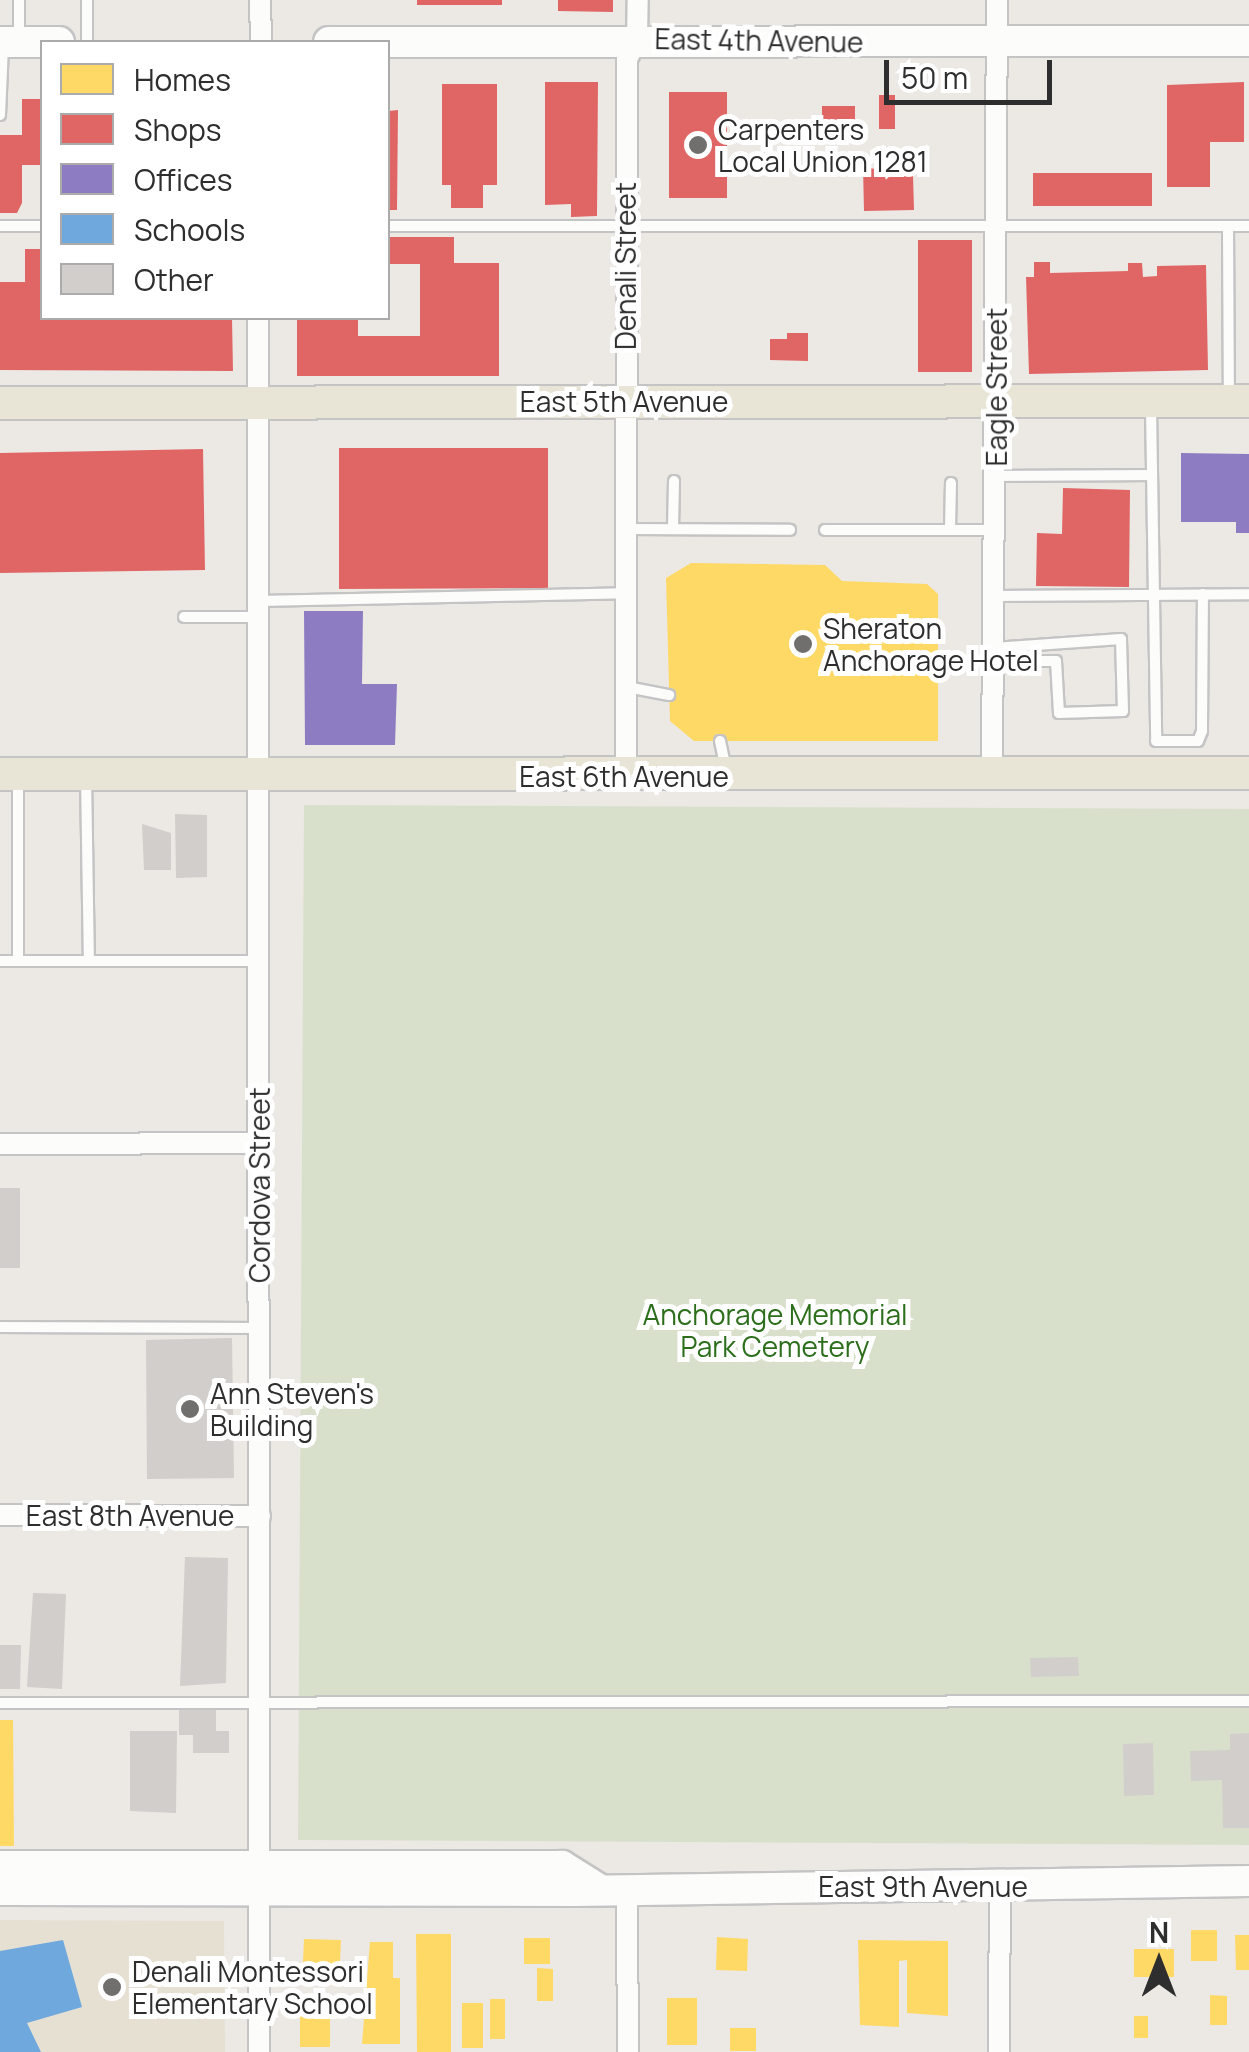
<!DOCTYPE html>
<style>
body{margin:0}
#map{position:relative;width:1249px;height:2052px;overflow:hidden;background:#ece8e4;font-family:Manrope,sans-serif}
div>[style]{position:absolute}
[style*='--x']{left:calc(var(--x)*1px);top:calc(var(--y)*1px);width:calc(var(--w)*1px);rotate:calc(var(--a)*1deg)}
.education>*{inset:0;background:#e6e0d3}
.cemetery>*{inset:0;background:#d8e0cc}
.homes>*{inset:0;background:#ffd966}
.shops>*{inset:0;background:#e06666}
.offices>*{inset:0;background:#8e7cc3}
.schools>*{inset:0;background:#6fa8dc}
.building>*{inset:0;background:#d1cecb}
.roads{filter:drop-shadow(2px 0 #c5c4c5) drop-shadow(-2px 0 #c5c4c5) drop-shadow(0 2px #c5c4c5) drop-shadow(0 -2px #c5c4c5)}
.lane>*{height:10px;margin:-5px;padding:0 5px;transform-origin:5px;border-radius:5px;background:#fcfcfb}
.street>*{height:20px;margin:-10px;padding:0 10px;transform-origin:10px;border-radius:10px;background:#fcfcfb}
.secondary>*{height:30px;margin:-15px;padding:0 15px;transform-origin:15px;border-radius:15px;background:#fcfcfb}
.primary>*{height:32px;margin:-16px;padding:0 16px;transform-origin:16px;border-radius:16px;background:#e8e4d6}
.dots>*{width:28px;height:28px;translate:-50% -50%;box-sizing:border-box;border:5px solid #fff;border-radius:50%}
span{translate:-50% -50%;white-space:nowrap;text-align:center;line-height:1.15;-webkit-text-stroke:10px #fff;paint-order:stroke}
.street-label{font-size:28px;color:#2e2e2e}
.poi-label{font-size:28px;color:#2e2e2e}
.left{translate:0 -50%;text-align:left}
.park-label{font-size:28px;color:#2c6e1b}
.legend{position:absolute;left:40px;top:40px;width:350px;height:280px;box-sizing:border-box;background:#fff;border:2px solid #ababab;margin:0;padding:12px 18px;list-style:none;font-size:30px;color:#2e2e2e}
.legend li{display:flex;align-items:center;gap:20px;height:50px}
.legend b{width:50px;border:2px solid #ababab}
.north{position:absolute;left:1109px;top:1912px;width:100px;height:100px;-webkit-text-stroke:8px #fff;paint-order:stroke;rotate:0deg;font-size:28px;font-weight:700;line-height:40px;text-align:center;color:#2e2e2e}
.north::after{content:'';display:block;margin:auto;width:35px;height:45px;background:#2e2e2e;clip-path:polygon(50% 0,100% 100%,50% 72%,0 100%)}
.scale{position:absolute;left:884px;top:60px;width:168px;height:45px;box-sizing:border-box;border:5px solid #2e2e2e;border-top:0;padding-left:12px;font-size:30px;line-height:35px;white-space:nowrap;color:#2e2e2e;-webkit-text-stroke:8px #fff;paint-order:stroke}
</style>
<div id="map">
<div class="education">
<i style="clip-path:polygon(0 1920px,224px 1921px,225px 2052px,0 2052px)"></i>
</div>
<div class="cemetery">
<i style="clip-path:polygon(304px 805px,1249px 809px,1249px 1845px,298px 1840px)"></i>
</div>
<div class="homes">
<i style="clip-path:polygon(691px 563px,825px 565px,842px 581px,927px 584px,938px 594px,938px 741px,694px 741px,670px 721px,666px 578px)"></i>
<i style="clip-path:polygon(0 1720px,13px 1720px,14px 1846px,0 1846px)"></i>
<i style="clip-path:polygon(1191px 1930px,1217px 1930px,1217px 1961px,1191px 1961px)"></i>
<i style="clip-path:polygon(416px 1934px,451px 1934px,451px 2052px,417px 2052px)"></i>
<i style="clip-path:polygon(1235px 1935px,1249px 1935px,1249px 1970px,1236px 1970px)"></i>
<i style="clip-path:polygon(717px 1937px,748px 1939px,747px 1971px,716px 1970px)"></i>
<i style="clip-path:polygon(524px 1938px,550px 1938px,550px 1964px,524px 1964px)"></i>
<i style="clip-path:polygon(304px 1939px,341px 1940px,339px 1985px,302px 1983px)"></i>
<i style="clip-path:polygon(858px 1940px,948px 1941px,948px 2016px,907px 2013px,907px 1960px,899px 1961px,899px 2027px,860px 2025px)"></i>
<i style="clip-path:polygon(370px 1942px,393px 1942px,393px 1978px,400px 1978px,400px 2044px,362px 2044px)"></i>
<i style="clip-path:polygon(1134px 1949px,1174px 1949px,1174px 1977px,1134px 1977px)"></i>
<i style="clip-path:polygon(537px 1968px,553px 1969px,553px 2001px,537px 2001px)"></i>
<i style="clip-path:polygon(1210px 1995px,1227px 1996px,1227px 2025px,1210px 2025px)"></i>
<i style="clip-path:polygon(667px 1998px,697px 1998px,697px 2045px,667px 2045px)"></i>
<i style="clip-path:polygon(490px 1999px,505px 1999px,505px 2039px,490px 2039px)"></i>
<i style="clip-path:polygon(462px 2003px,483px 2003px,483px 2048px,462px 2048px)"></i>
<i style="clip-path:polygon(300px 2011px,330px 2011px,330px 2047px,300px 2047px)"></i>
<i style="clip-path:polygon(1134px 2016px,1148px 2016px,1148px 2038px,1134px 2038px)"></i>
<i style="clip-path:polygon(730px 2028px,756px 2028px,756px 2051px,730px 2051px)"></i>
</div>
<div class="shops">
<i style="clip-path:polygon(417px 0,502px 0,502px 5px,417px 5px)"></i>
<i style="clip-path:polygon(558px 0,613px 0,613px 12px,558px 11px)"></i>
<i style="clip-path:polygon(545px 82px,598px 82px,597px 216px,571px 217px,571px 204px,545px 205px)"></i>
<i style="clip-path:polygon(1244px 82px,1244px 142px,1210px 142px,1210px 187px,1167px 187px,1167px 85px)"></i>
<i style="clip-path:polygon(442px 84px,497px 84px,497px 185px,483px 185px,483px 208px,451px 208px,451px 185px,442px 185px)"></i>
<i style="clip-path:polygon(669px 92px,727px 92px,727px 198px,669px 198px)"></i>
<i style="clip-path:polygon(879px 95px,895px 95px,895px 129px,879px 129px)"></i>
<i style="clip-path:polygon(22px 99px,42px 99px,42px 165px,22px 165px,22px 203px,17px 213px,0 213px,0 135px,22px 135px)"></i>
<i style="clip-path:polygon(822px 106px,855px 106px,855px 136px,822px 136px)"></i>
<i style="clip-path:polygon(398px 110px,397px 210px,388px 210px,388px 111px)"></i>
<i style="clip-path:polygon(863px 167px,913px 175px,914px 210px,864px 211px)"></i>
<i style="clip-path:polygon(1033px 173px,1152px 173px,1152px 206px,1033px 206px)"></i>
<i style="clip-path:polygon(388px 237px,454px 237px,454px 263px,499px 263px,499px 376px,297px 376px,297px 318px,358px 318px,358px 336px,420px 336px,420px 264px,388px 264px)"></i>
<i style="clip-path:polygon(918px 240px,972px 240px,972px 372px,918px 372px)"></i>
<i style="clip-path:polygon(25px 249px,42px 249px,42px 318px,232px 318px,233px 371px,0 370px,0 282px,25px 282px)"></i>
<i style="clip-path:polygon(1034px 262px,1050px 262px,1050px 273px,1128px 271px,1128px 263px,1142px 263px,1143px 277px,1157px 276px,1157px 266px,1206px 265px,1208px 370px,1029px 374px,1026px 277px,1034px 277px)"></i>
<i style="clip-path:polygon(787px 333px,808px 333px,808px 361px,770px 360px,770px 339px,787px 339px)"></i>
<i style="clip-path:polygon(339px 448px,548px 448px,548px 588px,339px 589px)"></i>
<i style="clip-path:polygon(203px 449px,205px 570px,0 573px,0 453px)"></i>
<i style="clip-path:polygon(1063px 488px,1130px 490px,1129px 587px,1036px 586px,1037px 533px,1062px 534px)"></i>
</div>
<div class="offices">
<i style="clip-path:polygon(1181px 453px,1249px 454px,1249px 533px,1236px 533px,1236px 522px,1181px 522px)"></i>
<i style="clip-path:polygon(304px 611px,363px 611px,362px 684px,397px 684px,395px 745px,305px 745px)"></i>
</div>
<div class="schools">
<i style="clip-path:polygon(63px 1940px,82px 2007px,27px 2023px,41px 2052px,0 2052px,0 1951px)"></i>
</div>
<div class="building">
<i style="clip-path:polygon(175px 814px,207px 815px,207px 877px,176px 878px)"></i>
<i style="clip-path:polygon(142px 824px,171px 833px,171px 870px,144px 870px)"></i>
<i style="clip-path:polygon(0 1188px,20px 1188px,20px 1268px,0 1268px)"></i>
<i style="clip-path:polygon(232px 1338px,234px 1478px,147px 1479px,146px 1340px)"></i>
<i style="clip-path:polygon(185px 1557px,228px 1558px,226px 1683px,180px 1686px)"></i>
<i style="clip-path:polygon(33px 1593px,66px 1594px,62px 1689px,27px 1687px)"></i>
<i style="clip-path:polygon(0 1645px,21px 1645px,20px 1689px,0 1689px)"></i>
<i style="clip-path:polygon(1078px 1657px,1079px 1676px,1031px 1677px,1030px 1658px)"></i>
<i style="clip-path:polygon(179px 1709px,216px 1709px,216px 1731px,229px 1731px,229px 1753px,193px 1753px,193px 1735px,179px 1735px)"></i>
<i style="clip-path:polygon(130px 1731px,177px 1731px,176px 1813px,130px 1811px)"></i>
<i style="clip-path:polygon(1249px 1733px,1249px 1828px,1223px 1828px,1222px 1780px,1191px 1781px,1190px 1751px,1230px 1750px,1230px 1734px)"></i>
<i style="clip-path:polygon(1153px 1743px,1154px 1795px,1124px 1796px,1123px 1744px)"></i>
</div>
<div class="roads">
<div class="lane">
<i style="--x:19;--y:0;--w:36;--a:90"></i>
<i style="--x:87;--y:42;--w:42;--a:-90"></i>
<i style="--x:0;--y:115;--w:68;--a:-87.5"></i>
<i style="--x:0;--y:226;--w:42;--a:0"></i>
<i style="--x:388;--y:226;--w:861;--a:0"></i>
<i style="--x:1228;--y:226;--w:169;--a:89.7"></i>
<i style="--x:1151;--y:407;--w:334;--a:89.1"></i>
<i style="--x:1156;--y:741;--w:42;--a:0"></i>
<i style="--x:1198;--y:741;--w:11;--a:-68"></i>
<i style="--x:1202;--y:731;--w:137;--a:-89.6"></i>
<i style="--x:996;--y:476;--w:156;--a:-0.4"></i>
<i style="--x:626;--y:529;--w:164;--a:0.3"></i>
<i style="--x:673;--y:529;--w:48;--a:-88.8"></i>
<i style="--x:950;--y:529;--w:46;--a:-88.8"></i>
<i style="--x:825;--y:530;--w:169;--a:0"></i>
<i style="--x:994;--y:596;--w:255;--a:-0.4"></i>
<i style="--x:259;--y:601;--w:367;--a:-1.2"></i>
<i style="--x:184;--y:617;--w:74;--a:0"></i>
<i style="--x:993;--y:661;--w:63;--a:0"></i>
<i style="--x:1056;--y:661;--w:52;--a:86.7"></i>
<i style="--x:1059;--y:713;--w:64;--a:-1.8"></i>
<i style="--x:1123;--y:711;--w:72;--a:-91.6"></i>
<i style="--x:1121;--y:639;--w:128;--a:176"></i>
<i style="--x:627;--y:687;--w:43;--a:10.8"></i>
<i style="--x:720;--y:741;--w:30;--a:78"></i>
<i style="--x:86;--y:776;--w:185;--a:89.1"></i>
<i style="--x:0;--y:961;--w:258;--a:0"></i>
<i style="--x:18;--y:961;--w:181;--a:-90"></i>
<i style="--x:0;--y:1327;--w:258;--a:0.2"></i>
<i style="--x:0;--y:1703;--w:1249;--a:-0.09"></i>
</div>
<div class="street">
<i style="--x:260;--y:0;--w:42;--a:88.6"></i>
<i style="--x:258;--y:318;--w:1734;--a:89.97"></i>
<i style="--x:992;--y:775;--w:775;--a:-89.63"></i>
<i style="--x:626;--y:776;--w:717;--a:-89.92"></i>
<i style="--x:627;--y:59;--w:22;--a:-63"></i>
<i style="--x:637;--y:39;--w:39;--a:-89"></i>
<i style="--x:0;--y:1144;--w:259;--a:-0.2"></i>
<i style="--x:0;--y:1515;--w:260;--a:0.2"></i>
<i style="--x:627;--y:1887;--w:165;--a:89.7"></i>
<i style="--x:999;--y:2052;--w:165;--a:-89.7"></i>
</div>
<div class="secondary">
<i style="--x:0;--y:42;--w:59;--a:0"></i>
<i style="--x:329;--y:42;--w:920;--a:-0.06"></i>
<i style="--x:0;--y:1866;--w:562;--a:0"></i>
<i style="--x:562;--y:1866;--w:40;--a:32"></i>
<i style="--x:0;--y:1890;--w:575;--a:0.1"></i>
<i style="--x:575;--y:1891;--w:674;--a:-0.85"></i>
</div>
<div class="primary">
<i style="--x:0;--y:403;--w:1249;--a:-0.09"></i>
<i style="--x:0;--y:774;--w:1249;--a:-0.05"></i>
</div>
</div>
<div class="dots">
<i style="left:698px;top:145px;background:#706f6e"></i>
<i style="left:803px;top:644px;background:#706f6e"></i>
<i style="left:190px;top:1409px;background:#706f6e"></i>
<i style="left:112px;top:1987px;background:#706f6e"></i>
</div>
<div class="street-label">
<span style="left:759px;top:40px;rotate:1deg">East 4th Avenue</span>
<span style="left:625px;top:266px;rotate:-90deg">Denali Street</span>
<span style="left:996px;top:387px;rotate:-90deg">Eagle Street</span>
<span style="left:624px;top:401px">East 5th Avenue</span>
<span style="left:624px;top:776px">East 6th Avenue</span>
<span style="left:259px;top:1185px;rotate:-90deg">Cordova Street</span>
<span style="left:130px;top:1515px">East 8th Avenue</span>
<span style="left:923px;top:1886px">East 9th Avenue</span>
</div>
<div class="poi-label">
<span class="left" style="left:718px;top:145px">Carpenters<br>Local Union 1281</span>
<span class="left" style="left:823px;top:644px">Sheraton<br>Anchorage Hotel</span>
<span class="left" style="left:210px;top:1409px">Ann Steven's<br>Building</span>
<span class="left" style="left:132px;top:1987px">Denali Montessori<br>Elementary School</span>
</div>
<div class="park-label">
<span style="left:775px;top:1330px">Anchorage Memorial<br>Park Cemetery</span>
</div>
<ul class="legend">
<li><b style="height:28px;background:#ffd966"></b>Homes</li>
<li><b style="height:28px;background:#e06666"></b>Shops</li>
<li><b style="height:28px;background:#8e7cc3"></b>Offices</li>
<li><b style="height:28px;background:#6fa8dc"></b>Schools</li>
<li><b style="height:28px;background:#d1cecb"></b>Other</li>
</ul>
<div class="north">N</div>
<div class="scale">50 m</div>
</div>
